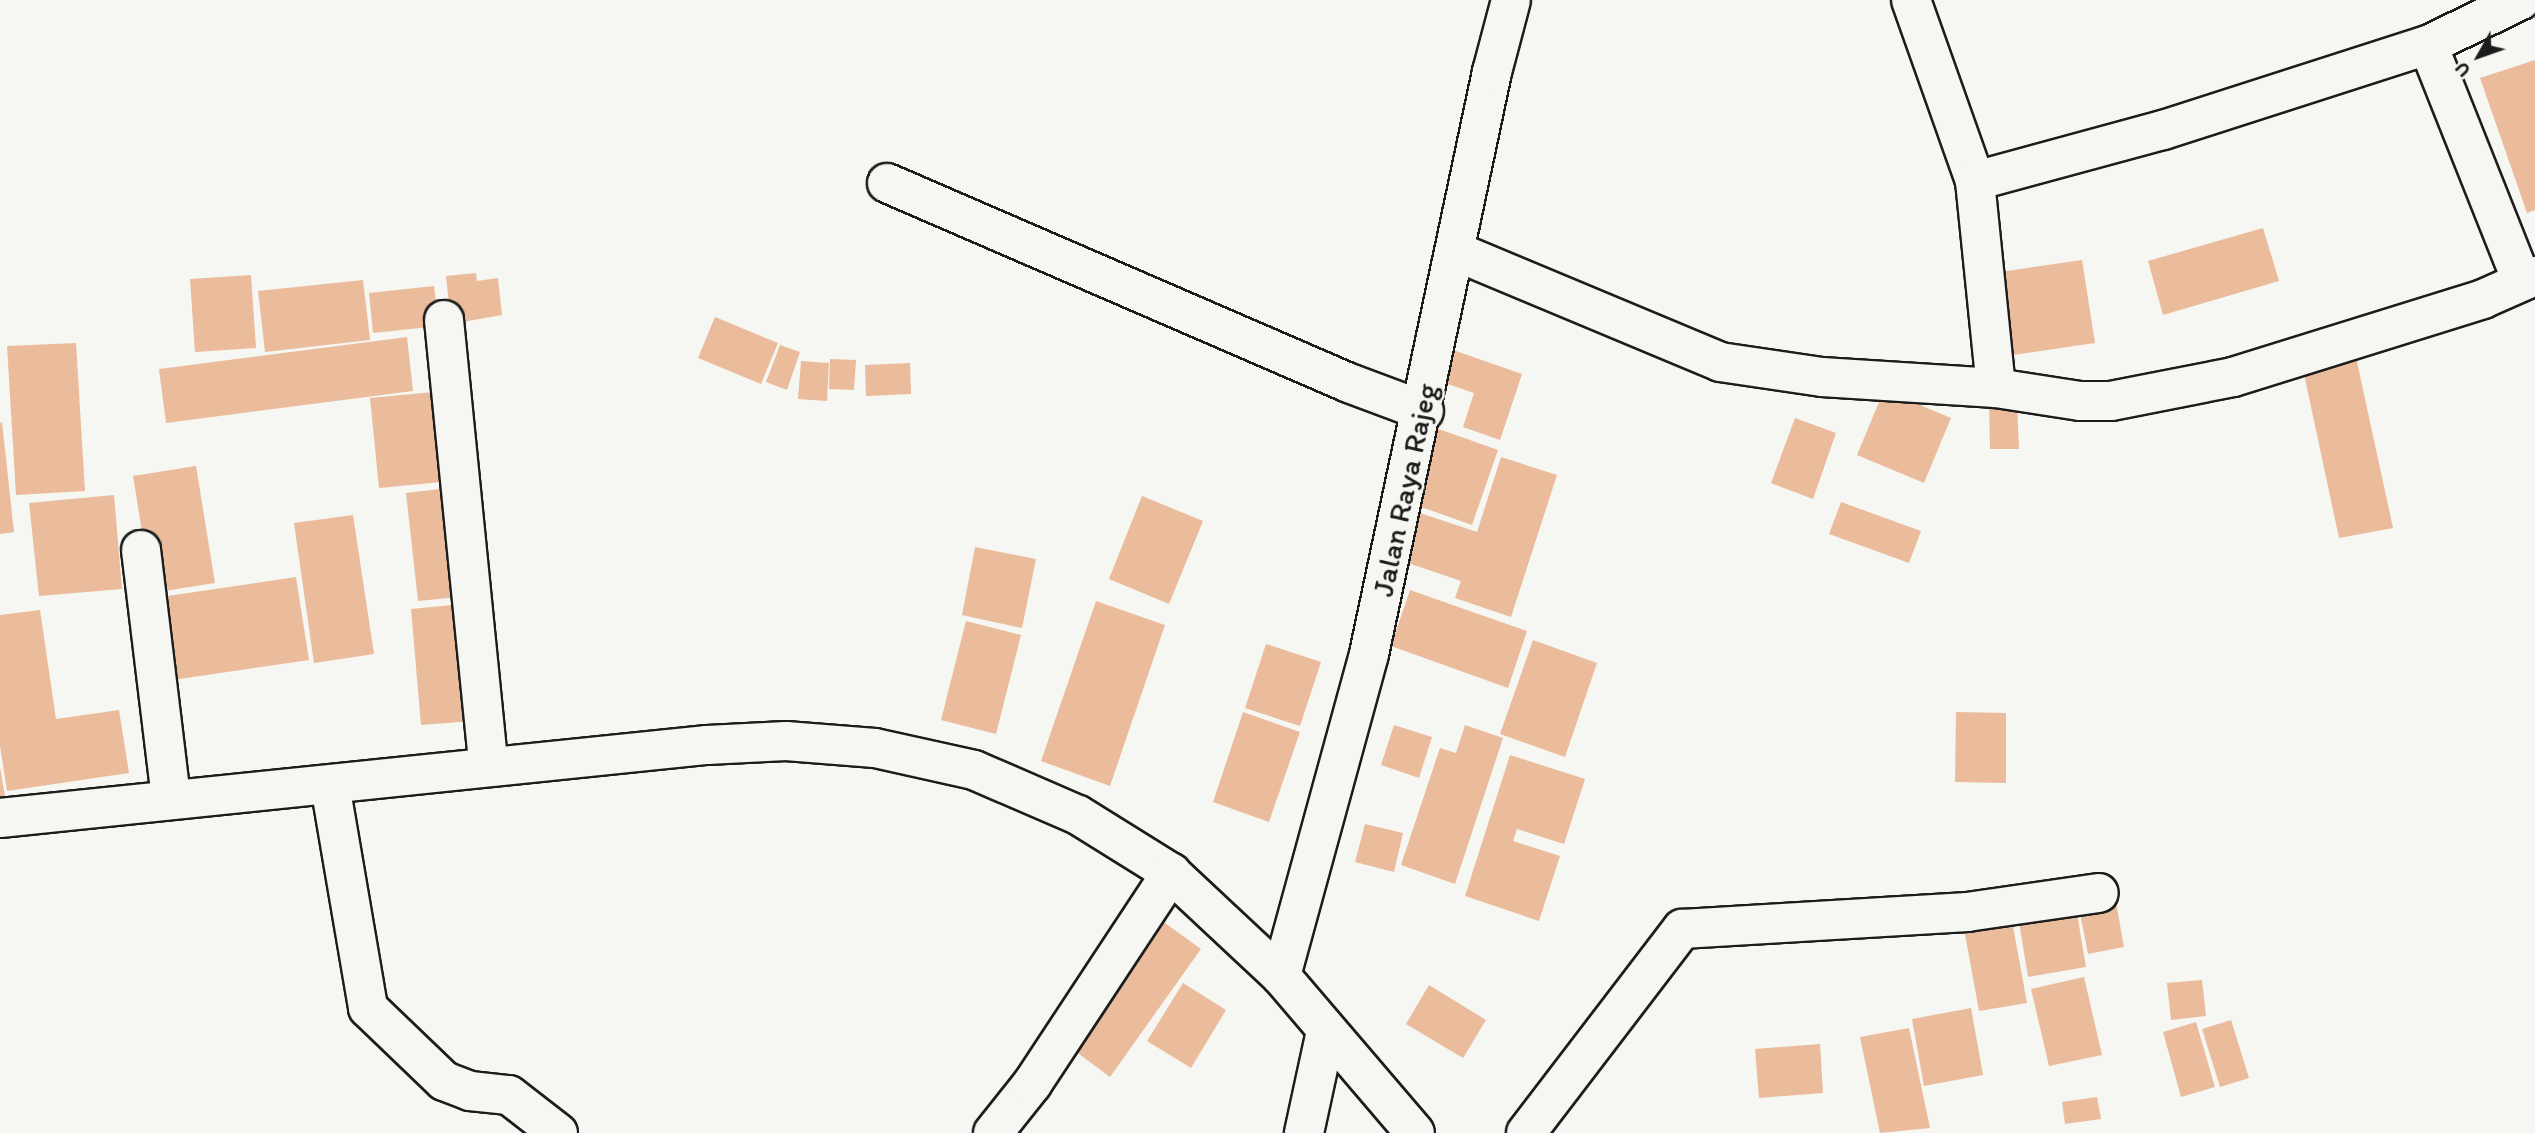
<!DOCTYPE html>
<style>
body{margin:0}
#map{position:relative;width:2535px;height:1133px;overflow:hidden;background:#f6f6f2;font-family:Itim,sans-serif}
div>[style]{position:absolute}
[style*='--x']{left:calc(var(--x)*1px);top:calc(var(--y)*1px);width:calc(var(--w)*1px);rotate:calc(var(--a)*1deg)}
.building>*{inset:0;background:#ebbc9c}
.roads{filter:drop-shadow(2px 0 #1c1c1c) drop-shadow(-2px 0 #1c1c1c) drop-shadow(0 2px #1c1c1c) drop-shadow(0 -2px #1c1c1c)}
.minor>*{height:38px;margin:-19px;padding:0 19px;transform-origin:19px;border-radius:19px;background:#f6f6f2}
.major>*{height:38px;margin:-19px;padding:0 19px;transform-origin:19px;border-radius:19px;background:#f6f6f2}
span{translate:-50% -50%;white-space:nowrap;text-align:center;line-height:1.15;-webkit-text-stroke:5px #f6f6f2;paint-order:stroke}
.street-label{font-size:30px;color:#1c1c1c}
.north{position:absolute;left:2444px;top:21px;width:70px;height:70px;-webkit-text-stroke:5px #f6f6f2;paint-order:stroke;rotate:230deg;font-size:19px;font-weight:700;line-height:28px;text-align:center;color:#1c1c1c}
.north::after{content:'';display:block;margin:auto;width:24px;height:32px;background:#1c1c1c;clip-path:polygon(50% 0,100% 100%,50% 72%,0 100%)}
</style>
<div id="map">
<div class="building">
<i style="clip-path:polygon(2535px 60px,2535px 210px,2527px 213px,2480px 78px)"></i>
<i style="clip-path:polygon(2263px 228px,2279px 281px,2163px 315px,2148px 261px)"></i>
<i style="clip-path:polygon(2082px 260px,2095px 343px,2006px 356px,1993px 273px)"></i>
<i style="clip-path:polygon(476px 273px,477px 281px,498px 278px,502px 315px,451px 324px,446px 276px)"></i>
<i style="clip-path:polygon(251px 275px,256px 348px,195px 352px,190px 279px)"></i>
<i style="clip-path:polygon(363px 280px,370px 340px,265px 352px,258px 291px)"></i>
<i style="clip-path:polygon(434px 286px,439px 326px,373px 333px,369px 293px)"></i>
<i style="clip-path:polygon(715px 317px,778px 343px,761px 384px,698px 358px)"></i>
<i style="clip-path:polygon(407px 337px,413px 391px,166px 423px,159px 369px)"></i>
<i style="clip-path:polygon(76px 343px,85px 491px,16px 495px,7px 346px)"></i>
<i style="clip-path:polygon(780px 345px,800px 352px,787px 390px,766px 382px)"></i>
<i style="clip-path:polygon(2354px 348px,2393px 528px,2339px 538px,2301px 360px)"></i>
<i style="clip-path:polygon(1453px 350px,1522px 374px,1500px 440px,1463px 427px,1474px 393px,1442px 382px)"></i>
<i style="clip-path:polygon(830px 359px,856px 360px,854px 390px,829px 389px)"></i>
<i style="clip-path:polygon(801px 361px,829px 363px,827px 401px,798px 399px)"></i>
<i style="clip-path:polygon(910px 363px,911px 394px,866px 396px,865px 365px)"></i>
<i style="clip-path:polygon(1884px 390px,1951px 418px,1924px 483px,1857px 455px)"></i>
<i style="clip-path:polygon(444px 391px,453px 481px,379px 488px,370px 398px)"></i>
<i style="clip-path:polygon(2017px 402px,2019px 449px,1990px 449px,1989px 403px)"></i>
<i style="clip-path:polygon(1795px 418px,1836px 433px,1813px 499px,1771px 483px)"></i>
<i style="clip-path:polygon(2px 422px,14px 532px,0 534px,0 423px)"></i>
<i style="clip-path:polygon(1433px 427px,1498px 450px,1472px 525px,1407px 502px)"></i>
<i style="clip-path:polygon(1501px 457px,1557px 475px,1511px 617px,1455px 598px,1461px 581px,1405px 562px,1420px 513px,1477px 532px)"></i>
<i style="clip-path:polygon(196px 466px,215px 583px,152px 593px,133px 476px)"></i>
<i style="clip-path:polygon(457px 487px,469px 596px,418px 601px,406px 493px)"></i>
<i style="clip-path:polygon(114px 495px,122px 589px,39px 596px,29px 503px)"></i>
<i style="clip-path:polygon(1142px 496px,1203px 521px,1169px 604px,1109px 579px)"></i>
<i style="clip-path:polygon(1841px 502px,1921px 531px,1909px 563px,1829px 534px)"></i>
<i style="clip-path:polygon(353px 515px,374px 654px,314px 663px,294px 523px)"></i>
<i style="clip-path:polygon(975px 547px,1036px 559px,1022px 628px,962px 615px)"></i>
<i style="clip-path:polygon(296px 577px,309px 660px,166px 681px,154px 598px)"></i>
<i style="clip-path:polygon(1410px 590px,1527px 631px,1508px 688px,1391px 646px)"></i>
<i style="clip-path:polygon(1096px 601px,1165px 625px,1110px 786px,1041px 761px)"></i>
<i style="clip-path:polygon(463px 604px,473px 721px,421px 725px,411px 609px)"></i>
<i style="clip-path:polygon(40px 610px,56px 719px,119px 710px,129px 773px,7px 791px,0 746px,0 615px)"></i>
<i style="clip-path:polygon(966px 621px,1021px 635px,996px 734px,941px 720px)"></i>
<i style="clip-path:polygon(1533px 640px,1597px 663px,1565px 757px,1500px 734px)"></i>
<i style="clip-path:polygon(1266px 644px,1321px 662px,1300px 726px,1245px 708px)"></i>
<i style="clip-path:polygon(1243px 712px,1300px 732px,1269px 822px,1213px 802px)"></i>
<i style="clip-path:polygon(1956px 712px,2006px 713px,2006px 783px,1955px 782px)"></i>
<i style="clip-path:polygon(1394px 725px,1432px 737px,1419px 778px,1381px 765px)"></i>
<i style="clip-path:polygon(1465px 725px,1503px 738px,1455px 884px,1401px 865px,1440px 748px,1456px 753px)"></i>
<i style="clip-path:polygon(1510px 755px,1585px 779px,1564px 844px,1517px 829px,1513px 841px,1560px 856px,1539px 921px,1465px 896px)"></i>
<i style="clip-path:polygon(0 767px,6px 802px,0 803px)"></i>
<i style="clip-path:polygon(1365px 824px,1403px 833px,1394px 872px,1355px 862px)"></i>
<i style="clip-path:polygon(2114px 891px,2124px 947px,2088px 954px,2077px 898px)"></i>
<i style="clip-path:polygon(2075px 901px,2086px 967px,2028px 977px,2017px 910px)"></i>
<i style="clip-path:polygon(2011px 915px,2027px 1003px,1979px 1011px,1963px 923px)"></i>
<i style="clip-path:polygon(1158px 918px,1201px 949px,1110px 1077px,1067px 1045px)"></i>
<i style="clip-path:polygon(2084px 977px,2102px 1055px,2049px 1066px,2031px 989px)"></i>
<i style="clip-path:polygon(2202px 980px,2206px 1016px,2171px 1020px,2167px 983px)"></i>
<i style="clip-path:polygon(1183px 983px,1226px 1010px,1191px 1068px,1147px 1041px)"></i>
<i style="clip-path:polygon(1429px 985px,1486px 1020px,1463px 1058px,1406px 1024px)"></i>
<i style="clip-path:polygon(1971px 1008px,1983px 1075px,1924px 1086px,1912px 1019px)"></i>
<i style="clip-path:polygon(2231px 1020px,2249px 1078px,2220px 1087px,2202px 1029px)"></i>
<i style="clip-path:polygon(2196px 1022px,2215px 1087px,2181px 1097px,2163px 1032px)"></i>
<i style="clip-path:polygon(1909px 1028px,1930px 1128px,1880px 1133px,1860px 1037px)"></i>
<i style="clip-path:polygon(1820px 1044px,1823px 1093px,1759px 1098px,1755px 1049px)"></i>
<i style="clip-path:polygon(2097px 1097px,2101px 1119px,2065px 1124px,2062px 1102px)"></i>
</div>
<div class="roads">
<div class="minor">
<i style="--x:1911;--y:0;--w:192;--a:70.5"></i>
<i style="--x:1975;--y:181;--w:208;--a:84.2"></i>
<i style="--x:2428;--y:45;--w:254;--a:68.3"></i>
<i style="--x:1975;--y:181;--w:195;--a:-15.2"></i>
<i style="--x:2163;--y:130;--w:278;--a:-17.8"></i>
<i style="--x:2428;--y:45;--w:103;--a:-25.8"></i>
<i style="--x:887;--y:183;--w:503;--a:23.41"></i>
<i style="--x:1349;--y:383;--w:80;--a:20.5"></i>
<i style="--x:1455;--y:251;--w:287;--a:22.7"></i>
<i style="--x:1720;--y:362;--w:103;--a:8.4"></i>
<i style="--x:1822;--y:377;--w:174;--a:3.6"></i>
<i style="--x:1996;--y:388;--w:85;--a:8.8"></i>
<i style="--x:2080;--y:401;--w:31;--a:0"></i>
<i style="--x:2111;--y:401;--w:124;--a:-11.1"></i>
<i style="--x:2233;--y:377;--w:262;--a:-17.3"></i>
<i style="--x:2483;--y:299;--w:57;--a:-23.9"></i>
<i style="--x:444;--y:320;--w:449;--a:84.3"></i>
<i style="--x:141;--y:550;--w:250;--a:83.1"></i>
<i style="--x:330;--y:785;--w:226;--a:80.3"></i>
<i style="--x:368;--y:1008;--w:105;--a:43.8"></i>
<i style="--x:444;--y:1081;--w:28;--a:21"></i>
<i style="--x:470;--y:1091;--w:39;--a:6"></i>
<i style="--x:509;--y:1095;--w:62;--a:37.8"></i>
<i style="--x:993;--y:1133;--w:63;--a:-51.5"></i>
<i style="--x:1032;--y:1084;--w:253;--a:-56.6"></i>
<i style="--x:1304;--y:1133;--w:104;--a:-77.8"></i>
<i style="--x:1526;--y:1133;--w:257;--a:-52.6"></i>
<i style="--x:1682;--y:929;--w:286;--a:-3.4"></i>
<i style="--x:1967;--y:912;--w:133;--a:-8.2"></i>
</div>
<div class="major">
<i style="--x:0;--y:818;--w:711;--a:-5.9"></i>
<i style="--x:707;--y:745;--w:79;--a:-2.9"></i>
<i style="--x:786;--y:741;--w:89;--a:4.5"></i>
<i style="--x:875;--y:748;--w:101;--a:12.5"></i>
<i style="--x:974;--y:770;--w:113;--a:23.4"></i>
<i style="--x:1078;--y:815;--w:110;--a:31.9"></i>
<i style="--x:1171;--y:873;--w:151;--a:43.1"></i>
<i style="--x:1281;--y:976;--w:206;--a:49.5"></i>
<i style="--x:1281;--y:976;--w:334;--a:-74.7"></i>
<i style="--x:1369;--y:654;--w:595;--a:-78.07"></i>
<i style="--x:1492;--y:72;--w:74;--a:-75.2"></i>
</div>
</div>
<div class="street-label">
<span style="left:1405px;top:490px;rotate:-78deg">Jalan Raya Rajeg</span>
</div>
<div class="north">U</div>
</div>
